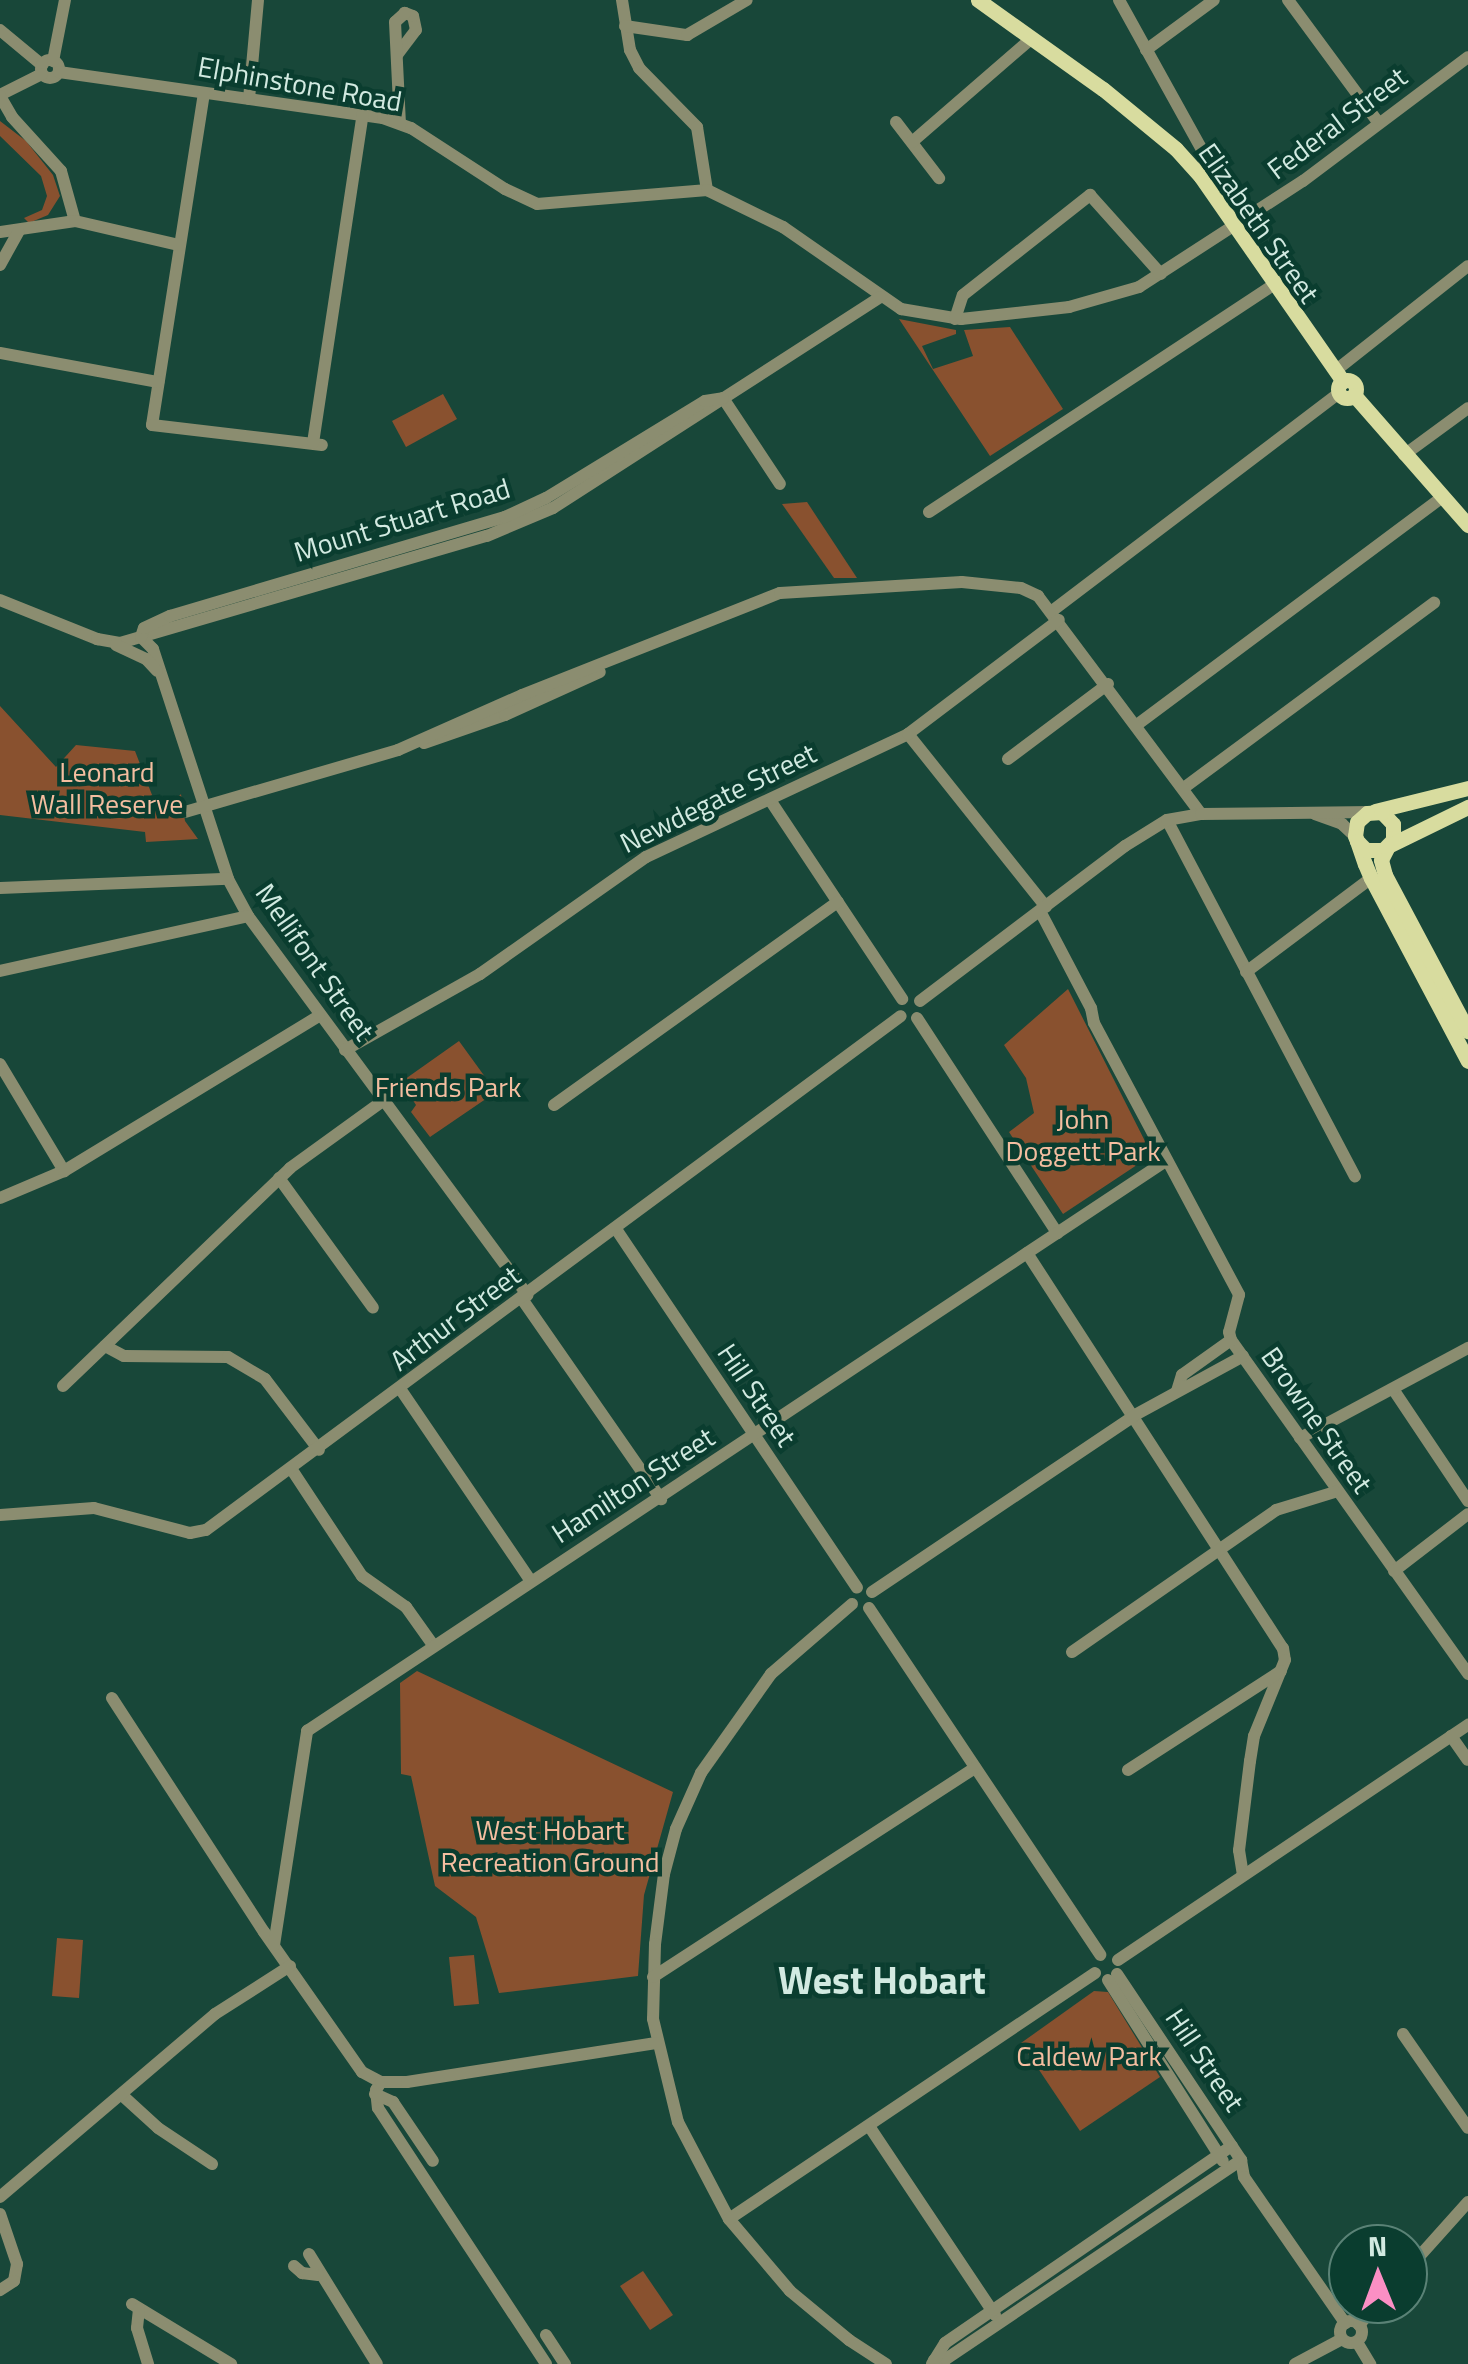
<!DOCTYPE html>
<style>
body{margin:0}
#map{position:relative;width:1468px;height:2364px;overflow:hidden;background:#184739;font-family:"Titillium Web",sans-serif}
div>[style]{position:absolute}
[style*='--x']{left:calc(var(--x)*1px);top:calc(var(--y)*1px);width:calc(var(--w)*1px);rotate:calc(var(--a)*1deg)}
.green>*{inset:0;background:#89512f}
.minor>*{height:12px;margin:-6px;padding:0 6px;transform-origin:6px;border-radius:6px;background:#8b8d70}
.minor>.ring{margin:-6px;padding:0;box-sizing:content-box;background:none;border:12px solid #8b8d70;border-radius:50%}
.major>*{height:15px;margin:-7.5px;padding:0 7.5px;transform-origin:7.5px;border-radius:7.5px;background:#d8dc9f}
.major>.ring{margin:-7.5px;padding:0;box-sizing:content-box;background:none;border:15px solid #d8dc9f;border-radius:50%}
span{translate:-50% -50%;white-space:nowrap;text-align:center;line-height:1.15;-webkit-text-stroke:9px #0a3d2f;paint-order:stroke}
.street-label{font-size:28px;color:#d2eae1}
.park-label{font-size:28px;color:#f4bea0}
.district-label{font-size:38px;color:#d2eae1;font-weight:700}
.north{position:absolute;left:1328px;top:2224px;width:100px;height:100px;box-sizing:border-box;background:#0a3d2f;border:2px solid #5a8276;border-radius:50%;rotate:359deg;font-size:28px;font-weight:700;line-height:40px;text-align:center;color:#d2eae1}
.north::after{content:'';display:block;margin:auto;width:35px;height:45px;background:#fb8fc4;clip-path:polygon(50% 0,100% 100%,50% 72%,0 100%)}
</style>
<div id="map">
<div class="green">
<i style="clip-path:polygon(0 121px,26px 141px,53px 175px,60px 196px,48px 215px,29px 223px,24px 218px,42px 210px,47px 196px,41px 176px,0 136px)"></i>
<i style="clip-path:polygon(899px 319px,956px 330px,956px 334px,922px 346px,933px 369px,973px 356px,964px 330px,1010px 327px,1063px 409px,990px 456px)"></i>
<i style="clip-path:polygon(443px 394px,457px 419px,406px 447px,392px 421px)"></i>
<i style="clip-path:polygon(807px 502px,857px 578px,834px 578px,782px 504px)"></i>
<i style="clip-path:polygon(0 706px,56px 767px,76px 745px,135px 751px,154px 800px,176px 799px,181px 794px,185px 821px,198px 839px,146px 842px,145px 832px,0 815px)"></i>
<i style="clip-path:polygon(1068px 989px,1152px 1155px,1063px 1214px,1009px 1132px,1034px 1113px,1026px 1078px,1004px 1045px)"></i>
<i style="clip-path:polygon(459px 1041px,496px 1092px,430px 1137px,411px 1112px,416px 1105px,401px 1082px)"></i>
<i style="clip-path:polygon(417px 1671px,673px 1792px,644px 1895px,638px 1976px,499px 1993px,476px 1917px,435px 1886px,411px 1776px,401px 1774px,400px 1683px)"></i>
<i style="clip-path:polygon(57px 1938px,83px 1940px,79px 1998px,52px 1996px)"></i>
<i style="clip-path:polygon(474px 1955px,479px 2004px,454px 2006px,449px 1957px)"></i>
<i style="clip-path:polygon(1094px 1991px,1108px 1992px,1160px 2077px,1080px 2131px,1021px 2043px)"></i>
<i style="clip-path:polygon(643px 2271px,673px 2315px,650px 2330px,620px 2286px)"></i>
</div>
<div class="minor">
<i style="--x:622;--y:0;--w:51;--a:80.9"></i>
<i style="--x:630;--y:50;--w:20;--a:63"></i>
<i style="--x:639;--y:68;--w:83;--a:45.5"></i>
<i style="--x:697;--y:127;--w:64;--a:81"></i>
<i style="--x:1119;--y:0;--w:179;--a:61"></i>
<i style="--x:1206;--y:157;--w:21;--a:104"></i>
<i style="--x:1288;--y:0;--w:152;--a:53.6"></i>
<i style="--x:625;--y:26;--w:63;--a:8.3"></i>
<i style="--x:687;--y:35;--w:69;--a:-30.3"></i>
<i style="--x:0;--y:30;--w:55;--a:39.8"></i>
<i style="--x:1146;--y:50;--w:84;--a:-36.3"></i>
<i style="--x:397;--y:55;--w:31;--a:-53"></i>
<i style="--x:416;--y:30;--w:14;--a:-102"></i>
<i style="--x:413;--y:16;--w:9;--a:-159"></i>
<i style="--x:405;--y:13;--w:13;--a:138"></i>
<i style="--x:395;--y:22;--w:101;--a:87.2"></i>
<i class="ring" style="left:41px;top:60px;width:6px;height:6px"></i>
<i style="--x:53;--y:61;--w:62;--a:-78.9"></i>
<i style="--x:59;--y:72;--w:327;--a:8.1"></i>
<i style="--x:383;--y:118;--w:30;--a:20"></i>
<i style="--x:411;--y:128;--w:112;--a:33"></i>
<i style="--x:505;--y:189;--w:35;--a:25"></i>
<i style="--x:537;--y:204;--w:171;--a:-4.7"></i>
<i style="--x:707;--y:190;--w:85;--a:26"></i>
<i style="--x:783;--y:227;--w:144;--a:34.8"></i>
<i style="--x:901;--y:309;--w:61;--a:9.5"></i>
<i style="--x:961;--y:319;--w:109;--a:-6.3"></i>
<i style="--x:1069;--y:307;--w:73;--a:-15.9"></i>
<i style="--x:1139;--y:287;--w:195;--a:-32.9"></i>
<i style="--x:1303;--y:181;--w:206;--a:-36.9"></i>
<i style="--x:204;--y:93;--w:336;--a:98.9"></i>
<i style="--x:152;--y:425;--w:171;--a:6.7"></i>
<i style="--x:0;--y:95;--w:47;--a:-26.6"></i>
<i style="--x:0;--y:96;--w:24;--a:60"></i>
<i style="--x:12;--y:117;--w:73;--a:47.8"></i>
<i style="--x:61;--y:171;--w:52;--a:74.4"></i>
<i style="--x:249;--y:99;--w:99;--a:-84.8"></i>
<i style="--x:896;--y:122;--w:71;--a:52.5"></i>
<i style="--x:912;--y:142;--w:159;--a:-40.9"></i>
<i style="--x:0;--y:232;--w:76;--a:-8.3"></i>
<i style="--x:75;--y:221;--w:107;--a:13"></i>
<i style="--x:0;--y:265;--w:38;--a:-61"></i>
<i style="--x:955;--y:319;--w:25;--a:-72"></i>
<i style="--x:963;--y:295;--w:162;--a:-38.2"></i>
<i style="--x:1090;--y:195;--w:106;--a:48.1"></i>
<i style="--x:0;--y:353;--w:161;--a:10.4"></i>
<i style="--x:1335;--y:371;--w:169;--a:-38.3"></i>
<i style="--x:723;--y:398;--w:103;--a:56.5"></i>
<i style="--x:313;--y:443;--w:333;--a:-81.4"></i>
<i style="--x:1404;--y:455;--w:79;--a:-36.3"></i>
<i style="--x:929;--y:512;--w:412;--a:-33.4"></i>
<i style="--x:0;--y:600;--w:105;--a:21.9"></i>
<i style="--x:97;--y:639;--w:23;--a:10"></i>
<i style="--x:120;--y:643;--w:382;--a:-16.3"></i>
<i style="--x:487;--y:536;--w:72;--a:-23"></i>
<i style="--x:553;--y:508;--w:389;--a:-32.8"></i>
<i style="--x:1052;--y:611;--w:360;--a:-37.2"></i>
<i style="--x:141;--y:637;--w:17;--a:45"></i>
<i style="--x:153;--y:649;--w:242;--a:71.9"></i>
<i style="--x:228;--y:879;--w:42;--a:61.6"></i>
<i style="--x:248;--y:916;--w:471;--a:53.6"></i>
<i style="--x:141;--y:637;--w:9;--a:-72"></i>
<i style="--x:144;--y:628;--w:29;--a:-25"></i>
<i style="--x:170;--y:616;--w:349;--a:-16.5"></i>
<i style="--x:505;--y:517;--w:45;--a:-24.9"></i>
<i style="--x:546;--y:498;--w:186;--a:-31.4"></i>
<i style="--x:705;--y:401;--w:18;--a:-9"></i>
<i style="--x:116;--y:645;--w:33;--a:25"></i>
<i style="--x:146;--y:659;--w:16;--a:47"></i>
<i style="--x:1138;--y:724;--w:379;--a:-36.7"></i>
<i style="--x:908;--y:734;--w:221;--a:51.4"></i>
<i style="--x:424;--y:743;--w:86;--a:-19.1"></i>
<i style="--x:505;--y:715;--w:104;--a:-24.4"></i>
<i style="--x:1008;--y:759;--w:125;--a:-36.9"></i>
<i style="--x:1185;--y:787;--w:310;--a:-36.5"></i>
<i style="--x:770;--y:800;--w:239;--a:56.4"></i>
<i style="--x:185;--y:812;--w:222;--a:-16.2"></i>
<i style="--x:398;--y:750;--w:136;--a:-23.9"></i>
<i style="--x:522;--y:695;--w:277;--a:-21.6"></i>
<i style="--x:780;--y:593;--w:182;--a:-3.5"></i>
<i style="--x:962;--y:582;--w:59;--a:5.8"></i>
<i style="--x:1021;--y:588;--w:19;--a:25"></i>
<i style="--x:1038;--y:596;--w:272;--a:53.2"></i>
<i style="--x:1315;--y:814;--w:29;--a:20"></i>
<i style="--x:1342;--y:824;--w:18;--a:43"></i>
<i style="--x:1167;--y:820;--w:403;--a:62.2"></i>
<i style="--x:0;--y:888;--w:228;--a:-2.3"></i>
<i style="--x:1040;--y:911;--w:110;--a:62.3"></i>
<i style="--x:1091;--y:1008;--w:15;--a:79"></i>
<i style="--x:1094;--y:1023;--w:308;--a:61.9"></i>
<i style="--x:1239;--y:1295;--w:38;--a:105"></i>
<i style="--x:1229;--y:1332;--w:8;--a:76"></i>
<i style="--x:1231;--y:1340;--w:410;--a:54.6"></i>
<i style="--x:0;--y:971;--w:254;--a:-12.5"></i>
<i style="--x:1246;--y:972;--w:156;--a:-36.9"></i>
<i style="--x:920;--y:1001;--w:257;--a:-37.1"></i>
<i style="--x:1125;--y:846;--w:49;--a:-31.8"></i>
<i style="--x:1167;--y:820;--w:35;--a:-10"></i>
<i style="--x:1201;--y:814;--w:171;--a:-0.7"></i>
<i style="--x:917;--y:1018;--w:257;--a:56.9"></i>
<i style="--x:345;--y:1050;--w:155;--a:-29.4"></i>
<i style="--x:480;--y:974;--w:203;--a:-35.2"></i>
<i style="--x:646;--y:857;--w:289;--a:-25.1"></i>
<i style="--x:908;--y:734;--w:189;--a:-37.1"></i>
<i style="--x:0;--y:1064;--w:125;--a:59.1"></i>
<i style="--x:554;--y:1105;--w:349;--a:-35.6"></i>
<i style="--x:279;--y:1178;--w:160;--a:54.1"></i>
<i style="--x:0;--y:1198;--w:69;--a:-22.9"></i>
<i style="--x:64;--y:1171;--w:298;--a:-31.3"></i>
<i style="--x:616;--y:1229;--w:432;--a:56.1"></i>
<i style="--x:1027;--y:1253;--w:471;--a:57.1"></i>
<i style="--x:1283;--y:1648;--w:12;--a:81"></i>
<i style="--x:1285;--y:1660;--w:82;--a:112.2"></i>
<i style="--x:1254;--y:1736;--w:25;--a:99"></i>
<i style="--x:1250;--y:1761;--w:90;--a:97"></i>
<i style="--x:1239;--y:1850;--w:25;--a:81"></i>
<i style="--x:522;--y:1299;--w:244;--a:55.2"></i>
<i style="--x:105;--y:1346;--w:21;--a:28"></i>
<i style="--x:124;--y:1356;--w:104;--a:0.6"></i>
<i style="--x:228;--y:1357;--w:43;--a:30.7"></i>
<i style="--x:265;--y:1379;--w:89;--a:52.7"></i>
<i style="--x:63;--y:1386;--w:315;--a:-43.8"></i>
<i style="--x:290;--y:1168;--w:115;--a:-35.8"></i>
<i style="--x:1393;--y:1389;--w:135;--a:56.2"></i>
<i style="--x:401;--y:1390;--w:231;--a:55.8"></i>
<i style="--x:1177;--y:1391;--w:17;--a:-73"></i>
<i style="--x:1182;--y:1375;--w:60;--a:-35.5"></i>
<i style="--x:1300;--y:1438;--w:191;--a:-28.2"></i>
<i style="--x:292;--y:1470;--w:127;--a:56.6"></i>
<i style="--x:362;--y:1576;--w:54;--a:35.2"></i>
<i style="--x:406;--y:1607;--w:47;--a:54.6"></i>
<i style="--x:0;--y:1515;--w:94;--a:-4.3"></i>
<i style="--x:94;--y:1508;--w:99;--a:14.6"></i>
<i style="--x:190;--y:1533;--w:16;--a:-11"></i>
<i style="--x:206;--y:1530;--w:864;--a:-36.49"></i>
<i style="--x:1394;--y:1571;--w:93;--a:-37.6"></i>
<i style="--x:872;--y:1592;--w:317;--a:-33.9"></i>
<i style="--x:1135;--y:1415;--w:123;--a:-28.6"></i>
<i style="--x:852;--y:1604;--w:107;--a:139.2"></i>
<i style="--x:771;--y:1674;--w:121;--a:125.3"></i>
<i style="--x:701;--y:1773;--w:61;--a:114.1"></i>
<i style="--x:676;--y:1829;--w:47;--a:104.9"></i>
<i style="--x:664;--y:1874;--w:71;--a:97.3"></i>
<i style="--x:655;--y:1944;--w:75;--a:91.5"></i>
<i style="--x:653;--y:2019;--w:106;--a:76.4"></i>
<i style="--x:678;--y:2122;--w:110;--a:62.3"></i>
<i style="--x:729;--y:2219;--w:94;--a:49.7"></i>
<i style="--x:790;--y:2291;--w:77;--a:39.7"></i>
<i style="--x:849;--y:2340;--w:44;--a:33"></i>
<i style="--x:869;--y:1608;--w:417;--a:56.3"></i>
<i style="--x:1072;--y:1652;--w:249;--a:-34.8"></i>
<i style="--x:1276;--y:1510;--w:62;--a:-17"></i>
<i style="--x:112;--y:1698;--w:279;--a:57"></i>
<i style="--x:264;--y:1932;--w:171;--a:55"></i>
<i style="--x:362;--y:2072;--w:21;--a:28"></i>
<i style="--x:381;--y:2082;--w:9;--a:122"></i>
<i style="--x:376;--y:2090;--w:18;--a:84"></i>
<i style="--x:378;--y:2108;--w:306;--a:56.7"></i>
<i style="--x:1451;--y:1736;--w:29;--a:55"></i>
<i style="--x:1128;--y:1770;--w:182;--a:-32.9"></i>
<i style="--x:274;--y:1945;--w:217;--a:-81.2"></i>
<i style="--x:307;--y:1731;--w:1032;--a:-33.58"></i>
<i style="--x:1118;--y:1960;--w:422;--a:-33.9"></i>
<i style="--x:1117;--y:1974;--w:224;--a:56.3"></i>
<i style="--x:1241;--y:2160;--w:17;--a:80"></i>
<i style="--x:1244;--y:2177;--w:178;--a:55.3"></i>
<i style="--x:653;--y:1977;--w:384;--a:-33"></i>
<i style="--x:1108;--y:1980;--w:214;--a:57.6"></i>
<i style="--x:1403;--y:2034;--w:114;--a:55.3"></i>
<i style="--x:381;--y:2082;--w:26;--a:0"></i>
<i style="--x:407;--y:2082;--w:252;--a:-8.9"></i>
<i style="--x:375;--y:2094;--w:20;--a:24"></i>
<i style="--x:393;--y:2102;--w:71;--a:55.9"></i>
<i style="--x:123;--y:2096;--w:47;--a:42.4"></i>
<i style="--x:158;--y:2128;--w:65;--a:33.7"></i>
<i style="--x:869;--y:2126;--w:227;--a:56.3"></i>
<i style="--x:0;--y:2197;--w:282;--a:-40.4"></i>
<i style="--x:215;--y:2014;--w:89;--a:-32.6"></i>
<i style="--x:0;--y:2214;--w:53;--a:71.2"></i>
<i style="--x:17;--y:2264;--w:17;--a:100"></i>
<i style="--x:14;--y:2281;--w:17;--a:147"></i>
<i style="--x:729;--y:2219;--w:441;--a:-33.9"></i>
<i style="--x:309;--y:2254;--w:129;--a:58.3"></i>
<i style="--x:294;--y:2266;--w:11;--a:41"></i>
<i style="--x:302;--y:2273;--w:16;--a:7"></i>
<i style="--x:1408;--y:2269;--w:90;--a:-48.2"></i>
<i style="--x:132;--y:2304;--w:116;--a:31.2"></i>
<i style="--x:139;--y:2309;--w:19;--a:96"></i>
<i style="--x:137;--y:2328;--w:38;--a:73"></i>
<i class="ring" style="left:1340px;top:2321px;width:10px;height:10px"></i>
<i style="--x:1359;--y:2325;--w:28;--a:-49"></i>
<i style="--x:546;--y:2335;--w:35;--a:57"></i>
<i style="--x:1357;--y:2342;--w:26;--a:59"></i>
<i style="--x:934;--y:2360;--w:12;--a:-5"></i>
<i style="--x:946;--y:2359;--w:356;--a:-34"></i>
<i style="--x:932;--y:2364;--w:25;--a:-58"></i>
<i style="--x:945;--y:2343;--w:348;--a:-34.5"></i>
<i style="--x:1295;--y:2364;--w:53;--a:-28"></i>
</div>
<div class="major">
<i style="--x:978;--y:0;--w:153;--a:35.5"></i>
<i style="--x:1103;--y:89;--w:94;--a:39.4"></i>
<i style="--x:1176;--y:149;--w:38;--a:48"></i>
<i style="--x:1201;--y:177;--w:249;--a:55.2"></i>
<i class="ring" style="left:1338px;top:380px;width:3px;height:3px"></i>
<i style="--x:1354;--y:395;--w:173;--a:48.8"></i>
<i style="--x:1375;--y:811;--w:96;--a:-13.9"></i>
<i style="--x:1357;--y:841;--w:13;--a:45"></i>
<i style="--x:1366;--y:850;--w:17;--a:0"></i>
<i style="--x:1383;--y:850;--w:14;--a:-45"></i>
<i style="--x:1393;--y:840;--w:16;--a:-90"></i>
<i style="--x:1393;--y:824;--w:16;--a:-133"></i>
<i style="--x:1382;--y:812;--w:15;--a:176"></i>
<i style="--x:1367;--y:813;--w:13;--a:138"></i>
<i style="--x:1357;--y:822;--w:14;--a:98"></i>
<i style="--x:1355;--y:836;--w:5;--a:68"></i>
<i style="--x:1357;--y:841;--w:24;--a:71"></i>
<i style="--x:1365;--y:864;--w:15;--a:67"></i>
<i style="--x:1371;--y:878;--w:207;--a:62.1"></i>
<i style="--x:1390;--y:845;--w:87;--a:-26"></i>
<i style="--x:1387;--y:848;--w:13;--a:117"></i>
<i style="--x:1381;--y:860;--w:16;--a:75"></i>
<i style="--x:1385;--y:875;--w:177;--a:62"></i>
</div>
<div class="street-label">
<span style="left:300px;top:84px;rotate:10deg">Elphinstone Road</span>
<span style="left:1337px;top:123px;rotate:-37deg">Federal Street</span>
<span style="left:1259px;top:223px;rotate:55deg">Elizabeth Street</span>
<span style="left:402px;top:520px;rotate:-17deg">Mount Stuart Road</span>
<span style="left:718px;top:798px;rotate:-26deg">Newdegate Street</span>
<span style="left:315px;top:962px;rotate:55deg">Mellifont Street</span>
<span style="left:455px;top:1318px;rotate:-37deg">Arthur Street</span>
<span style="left:757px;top:1395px;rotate:56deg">Hill Street</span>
<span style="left:1317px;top:1420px;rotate:55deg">Browne Street</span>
<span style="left:633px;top:1485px;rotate:-33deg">Hamilton Street</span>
<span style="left:1205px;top:2060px;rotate:56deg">Hill Street</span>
</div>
<div class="park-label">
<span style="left:107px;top:788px">Leonard<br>Wall Reserve</span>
<span style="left:448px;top:1087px">Friends Park</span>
<span style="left:1083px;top:1135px">John<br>Doggett Park</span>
<span style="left:550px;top:1846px">West Hobart<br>Recreation Ground</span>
<span style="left:1089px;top:2056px">Caldew Park</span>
</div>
<div class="district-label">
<span style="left:882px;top:1981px">West Hobart</span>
</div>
<div class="north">N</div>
</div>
